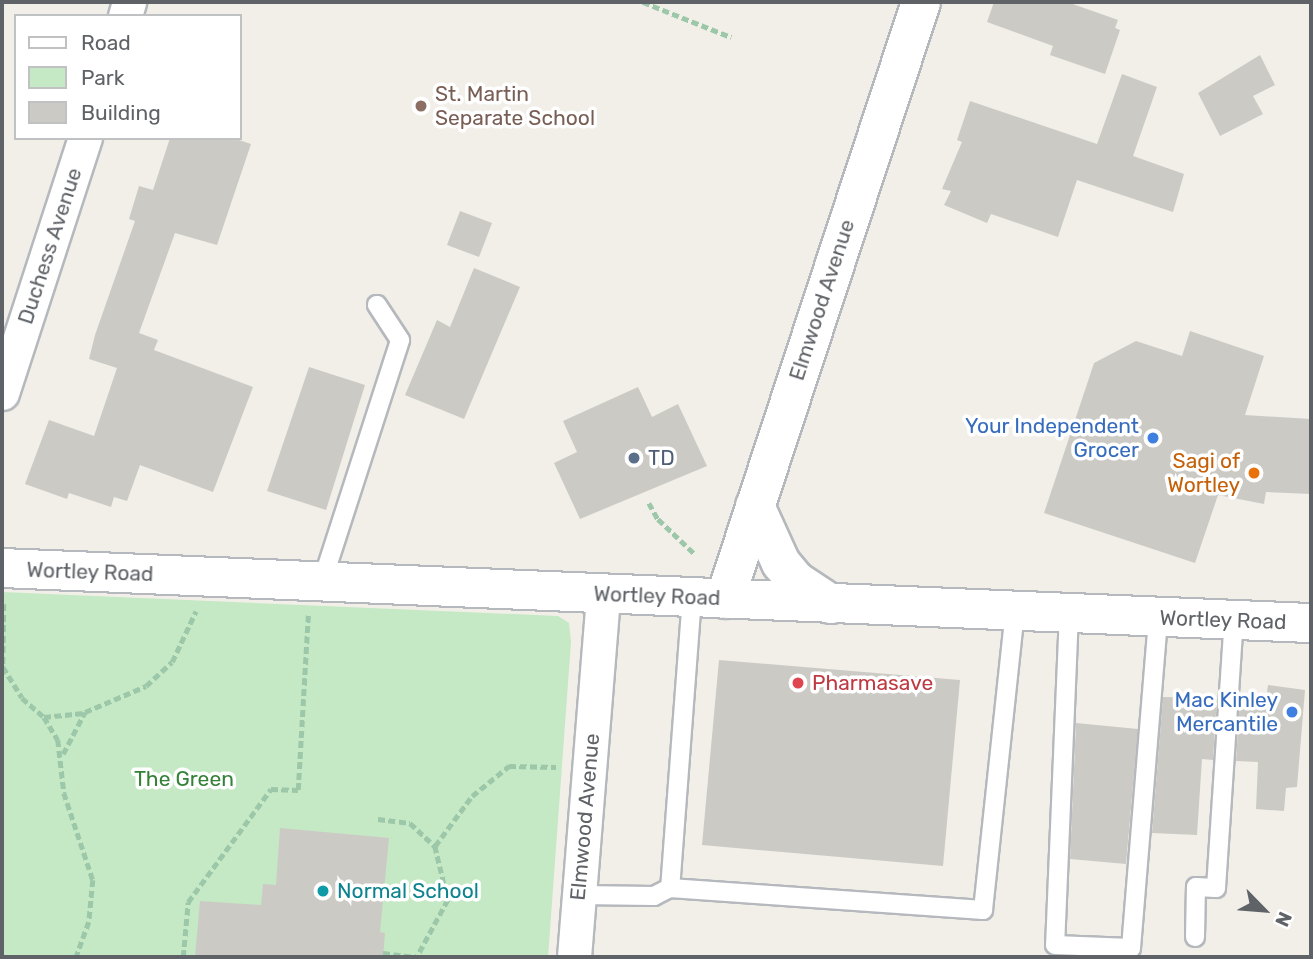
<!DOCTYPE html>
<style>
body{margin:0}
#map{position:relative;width:1313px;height:959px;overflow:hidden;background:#f1efe8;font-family:Rubik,sans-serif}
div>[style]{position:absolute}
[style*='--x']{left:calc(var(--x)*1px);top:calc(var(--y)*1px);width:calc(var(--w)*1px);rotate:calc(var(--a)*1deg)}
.green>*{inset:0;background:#c5e8c5}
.building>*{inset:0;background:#cccac5}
.path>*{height:4.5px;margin-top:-2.25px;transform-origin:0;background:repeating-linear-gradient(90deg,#9cc7a9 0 7px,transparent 0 10.5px)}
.roads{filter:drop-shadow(2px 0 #b5b8bc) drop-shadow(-2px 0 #b5b8bc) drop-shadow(0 2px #b5b8bc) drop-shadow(0 -2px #b5b8bc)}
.service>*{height:18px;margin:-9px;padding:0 9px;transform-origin:9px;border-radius:9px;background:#fff}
.minor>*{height:33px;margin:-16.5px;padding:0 16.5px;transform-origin:16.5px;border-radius:16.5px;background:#fff}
.tertiary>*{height:38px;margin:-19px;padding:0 19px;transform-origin:19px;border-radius:19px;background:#fff}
.dots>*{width:19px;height:19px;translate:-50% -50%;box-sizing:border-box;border:4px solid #fff;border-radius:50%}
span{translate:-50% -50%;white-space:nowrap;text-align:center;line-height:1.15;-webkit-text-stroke:7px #fff;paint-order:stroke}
.education-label{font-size:21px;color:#785e54}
.left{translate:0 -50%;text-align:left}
.street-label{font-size:21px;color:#5f6368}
.shop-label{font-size:21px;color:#366cbe}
.right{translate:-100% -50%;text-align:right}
.service-label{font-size:21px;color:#4e5e75}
.food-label{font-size:21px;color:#c56008}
.health-label{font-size:21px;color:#be3a42}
.park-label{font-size:21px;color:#348238}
.culture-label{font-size:21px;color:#0d838f}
.frame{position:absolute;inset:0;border:4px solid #5f6368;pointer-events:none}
.legend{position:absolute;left:14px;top:14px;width:228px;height:126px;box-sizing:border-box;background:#fff;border:2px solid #bfc1c3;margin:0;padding:9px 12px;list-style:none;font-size:21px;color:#5f6368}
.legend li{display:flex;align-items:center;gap:14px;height:35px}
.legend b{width:35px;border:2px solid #bfc1c3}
.north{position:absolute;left:1229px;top:875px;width:70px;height:70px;-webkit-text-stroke:5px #fff;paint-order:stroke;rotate:115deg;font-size:19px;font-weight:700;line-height:28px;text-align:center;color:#5f6368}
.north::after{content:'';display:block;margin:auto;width:24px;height:32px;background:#5f6368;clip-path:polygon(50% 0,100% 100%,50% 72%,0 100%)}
</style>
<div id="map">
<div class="green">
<i style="clip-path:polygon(2px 592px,558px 616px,569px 623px,571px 642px,548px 957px,2px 957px)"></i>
</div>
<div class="building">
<i style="clip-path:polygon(994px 2px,1067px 2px,1118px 20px,1115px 28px,1120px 30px,1105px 74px,1050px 55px,1053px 46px,987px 22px)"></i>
<i style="clip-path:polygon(1260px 55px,1275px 85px,1253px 96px,1263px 114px,1220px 136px,1198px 93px)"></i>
<i style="clip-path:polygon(1122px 74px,1157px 87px,1133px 156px,1184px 174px,1173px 212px,1077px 180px,1058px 237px,991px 214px,987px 223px,944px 205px,951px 191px,942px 189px,962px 142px,957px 140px,970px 101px,1097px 144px)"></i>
<i style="clip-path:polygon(170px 138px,233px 138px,251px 144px,217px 245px,175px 233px,139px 333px,158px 340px,154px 350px,253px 387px,213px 492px,140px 465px,127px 501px,114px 497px,111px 507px,69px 493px,67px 499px,25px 484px,49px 420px,94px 436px,117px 368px,89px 359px,95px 335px,135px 221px,129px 219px,139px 186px,153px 190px)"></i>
<i style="clip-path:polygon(460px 211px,492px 223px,479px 257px,447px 245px)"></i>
<i style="clip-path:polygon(474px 268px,520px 287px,464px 419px,405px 395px,437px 320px,450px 327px)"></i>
<i style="clip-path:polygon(1190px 331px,1264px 356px,1245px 415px,1311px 419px,1311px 494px,1266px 492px,1264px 504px,1218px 495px,1195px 563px,1044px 513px,1094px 363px,1136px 341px,1182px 356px)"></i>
<i style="clip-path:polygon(309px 367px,365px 385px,326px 510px,267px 491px)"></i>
<i style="clip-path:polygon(638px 387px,652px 417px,678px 404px,707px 466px,580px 519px,554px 463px,577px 452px,563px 421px)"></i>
<i style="clip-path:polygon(719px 660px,960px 680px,943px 866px,702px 845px)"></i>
<i style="clip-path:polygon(1268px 685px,1305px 690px,1297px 787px,1286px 788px,1284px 811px,1256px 809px,1258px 762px,1236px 761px,1240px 698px,1266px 700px)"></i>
<i style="clip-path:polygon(1163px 697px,1217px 698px,1213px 760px,1202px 759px,1197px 835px,1152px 833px)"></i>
<i style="clip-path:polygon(1076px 723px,1138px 729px,1126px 864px,1070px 859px)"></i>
<i style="clip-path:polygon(280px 828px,389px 838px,380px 932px,385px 933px,383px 957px,195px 957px,200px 901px,261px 905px,263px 884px,276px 885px)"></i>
</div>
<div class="path">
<i style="--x:643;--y:2;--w:95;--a:21.7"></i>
<i style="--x:649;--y:503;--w:18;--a:61"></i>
<i style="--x:658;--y:519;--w:52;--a:43.5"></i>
<i style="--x:4;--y:604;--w:63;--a:90.9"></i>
<i style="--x:3;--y:667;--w:36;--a:58"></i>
<i style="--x:22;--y:698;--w:29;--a:41"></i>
<i style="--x:44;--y:717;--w:27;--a:59"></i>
<i style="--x:58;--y:740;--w:53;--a:83.5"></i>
<i style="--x:64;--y:793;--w:92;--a:71.6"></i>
<i style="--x:93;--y:880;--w:42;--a:95.4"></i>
<i style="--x:89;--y:922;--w:37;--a:110"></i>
<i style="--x:44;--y:717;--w:40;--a:-5.7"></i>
<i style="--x:63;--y:754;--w:47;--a:-62.4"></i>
<i style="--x:85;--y:712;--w:66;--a:-23.1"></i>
<i style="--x:146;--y:686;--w:35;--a:-43"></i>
<i style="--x:172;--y:662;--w:56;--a:-64.8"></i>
<i style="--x:378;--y:819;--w:32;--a:7"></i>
<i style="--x:410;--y:823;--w:34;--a:43"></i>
<i style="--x:435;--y:846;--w:56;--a:76.5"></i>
<i style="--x:448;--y:900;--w:65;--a:118.5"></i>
<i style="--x:435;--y:846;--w:62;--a:-53.5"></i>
<i style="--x:472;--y:796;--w:48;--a:-39"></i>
<i style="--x:509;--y:766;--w:47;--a:1.2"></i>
<i style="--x:383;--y:953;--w:34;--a:7"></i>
<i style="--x:183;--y:957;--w:55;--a:-84.8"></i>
<i style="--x:188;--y:902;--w:140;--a:-53.7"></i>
<i style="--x:271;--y:789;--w:27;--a:2"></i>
<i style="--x:298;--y:790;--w:175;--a:-86.7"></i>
</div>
<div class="roads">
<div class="service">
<i style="--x:322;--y:582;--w:254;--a:-72.1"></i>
<i style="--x:400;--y:340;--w:42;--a:-123.3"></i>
<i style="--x:692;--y:597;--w:292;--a:94.3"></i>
<i style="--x:670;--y:888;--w:314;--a:4"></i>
<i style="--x:983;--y:910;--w:301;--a:-83.9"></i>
<i style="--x:1069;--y:613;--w:332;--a:92.4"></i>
<i style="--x:1055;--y:945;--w:76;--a:2.3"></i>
<i style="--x:1131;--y:948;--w:332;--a:-85.3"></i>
<i style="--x:579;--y:895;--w:75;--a:0.8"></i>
<i style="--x:654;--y:896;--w:18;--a:-27"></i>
<i style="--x:1195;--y:937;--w:50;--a:-88.9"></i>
<i style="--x:1196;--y:887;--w:20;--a:3"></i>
<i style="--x:1216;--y:888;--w:269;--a:-86.2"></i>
</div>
<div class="minor">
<i style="--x:125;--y:16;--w:15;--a:-74"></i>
<i style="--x:2;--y:393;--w:268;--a:-72"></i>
<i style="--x:574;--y:957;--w:364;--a:-85.4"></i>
</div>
<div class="tertiary">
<i style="--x:755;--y:506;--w:63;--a:65.5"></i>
<i style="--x:781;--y:563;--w:23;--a:50"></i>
<i style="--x:796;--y:581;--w:42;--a:33.3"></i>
<i style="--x:2;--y:568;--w:1310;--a:2.41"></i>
<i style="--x:725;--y:599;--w:628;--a:-71.82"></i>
</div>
</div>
<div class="dots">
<i style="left:421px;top:106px;background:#8d6e63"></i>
<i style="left:1153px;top:438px;background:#3f7fe0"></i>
<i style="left:634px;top:458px;background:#5c6f8a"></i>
<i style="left:1254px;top:473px;background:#e8710a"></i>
<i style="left:798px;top:683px;background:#e0444e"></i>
<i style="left:1292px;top:712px;background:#3f7fe0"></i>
<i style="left:323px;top:891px;background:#0f9aa8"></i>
</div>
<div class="education-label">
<span class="left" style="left:435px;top:106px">St. Martin<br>Separate School</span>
</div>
<div class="street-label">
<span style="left:50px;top:246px;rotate:-72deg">Duchess Avenue</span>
<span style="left:822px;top:300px;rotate:-72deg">Elmwood Avenue</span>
<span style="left:90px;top:572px;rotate:2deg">Wortley Road</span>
<span style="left:657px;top:596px;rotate:2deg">Wortley Road</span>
<span style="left:1223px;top:620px;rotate:2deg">Wortley Road</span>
<span style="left:585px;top:817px;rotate:-85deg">Elmwood Avenue</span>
</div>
<div class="shop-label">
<span class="right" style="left:1139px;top:438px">Your Independent<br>Grocer</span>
<span class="right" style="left:1278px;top:712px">Mac Kinley<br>Mercantile</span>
</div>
<div class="service-label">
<span class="left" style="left:648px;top:458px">TD</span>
</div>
<div class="food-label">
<span class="right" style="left:1240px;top:473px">Sagi of<br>Wortley</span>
</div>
<div class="health-label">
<span class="left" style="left:812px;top:683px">Pharmasave</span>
</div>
<div class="park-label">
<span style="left:184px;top:779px">The Green</span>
</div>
<div class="culture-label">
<span class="left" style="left:337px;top:891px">Normal School</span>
</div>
<div class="frame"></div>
<ul class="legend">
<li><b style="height:9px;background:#fff"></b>Road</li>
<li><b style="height:19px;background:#c5e8c5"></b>Park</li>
<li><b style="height:19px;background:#cccac5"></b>Building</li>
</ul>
<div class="north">N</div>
</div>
